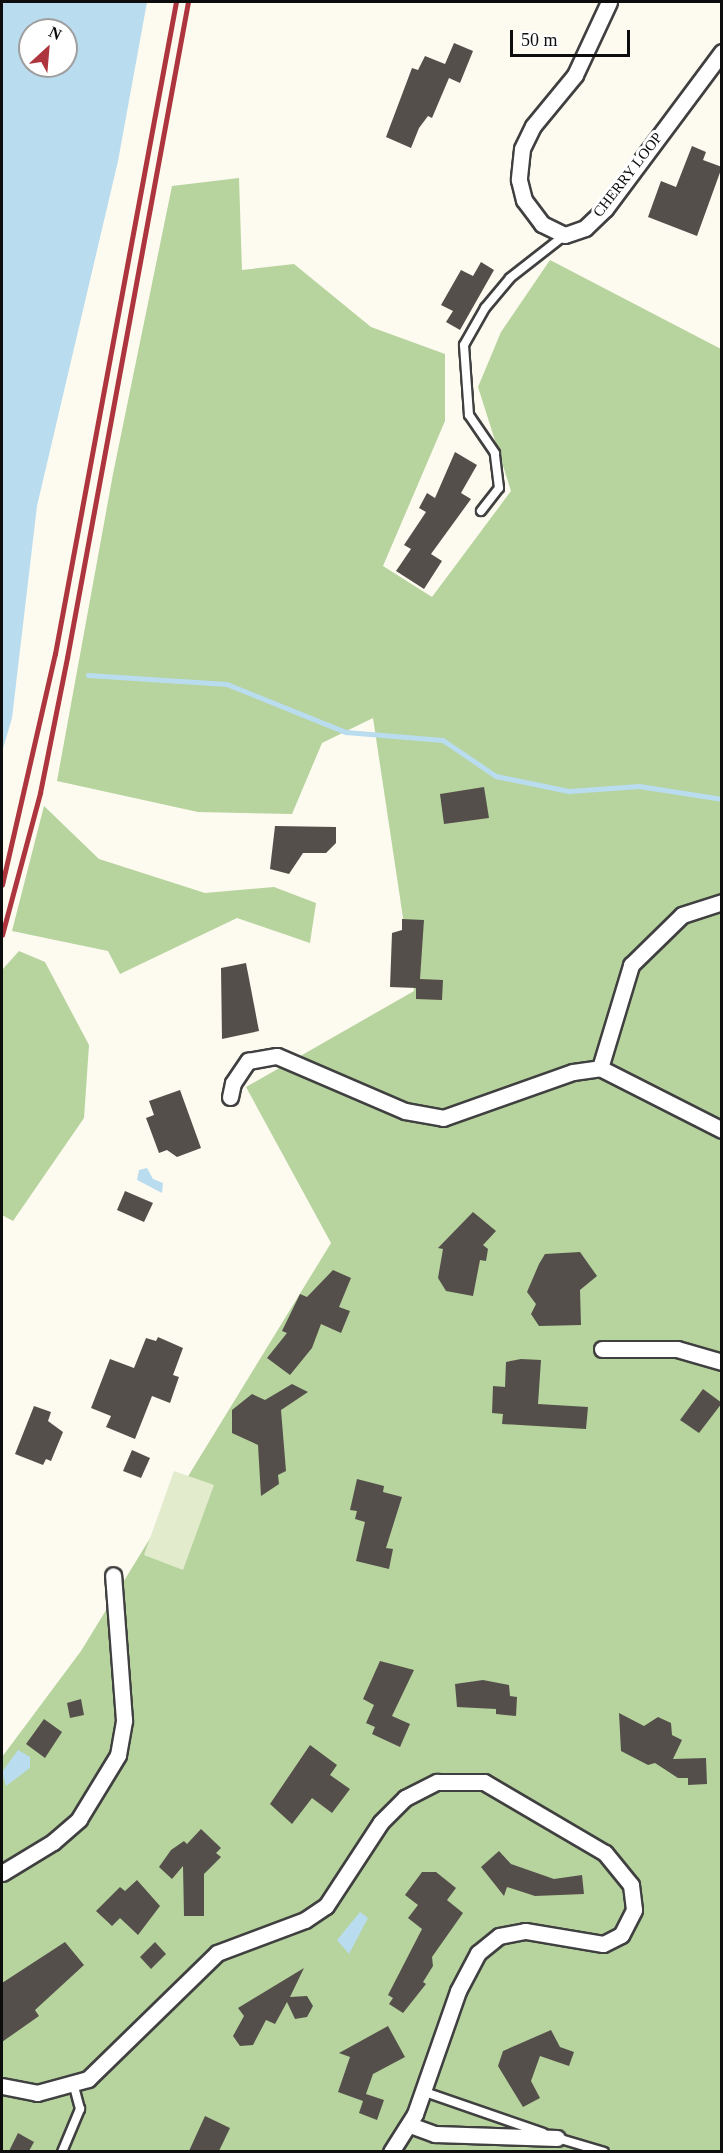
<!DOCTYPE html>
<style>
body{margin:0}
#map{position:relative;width:723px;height:2153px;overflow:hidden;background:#fdfaf0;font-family:Georgia,serif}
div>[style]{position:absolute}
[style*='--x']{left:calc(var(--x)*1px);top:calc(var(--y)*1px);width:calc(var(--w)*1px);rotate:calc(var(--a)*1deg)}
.forest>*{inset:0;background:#b7d39e}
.pitch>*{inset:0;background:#e2eccd}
.water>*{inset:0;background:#badcef}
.stream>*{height:4.5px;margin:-2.25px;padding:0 2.25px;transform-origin:2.25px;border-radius:2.25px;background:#badcef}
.building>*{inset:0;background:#554f4b}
.roads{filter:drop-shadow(2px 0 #404040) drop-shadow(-2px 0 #404040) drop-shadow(0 2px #404040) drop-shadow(0 -2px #404040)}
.lane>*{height:8px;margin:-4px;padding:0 4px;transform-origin:4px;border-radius:4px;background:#fff}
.street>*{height:15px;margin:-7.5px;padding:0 7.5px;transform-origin:7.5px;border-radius:7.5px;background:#fff}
.rail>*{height:4.5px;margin:-2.25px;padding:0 2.25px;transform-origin:2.25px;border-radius:2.25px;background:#ad353d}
span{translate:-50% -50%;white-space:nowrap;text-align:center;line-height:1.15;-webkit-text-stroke:6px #fff;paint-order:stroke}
.street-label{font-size:15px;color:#0d0d0d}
.frame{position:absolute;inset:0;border:3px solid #0d0d0d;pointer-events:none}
.north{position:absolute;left:18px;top:18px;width:60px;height:60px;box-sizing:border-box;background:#fff;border:2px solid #9e9e9e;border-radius:50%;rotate:26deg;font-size:16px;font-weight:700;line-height:24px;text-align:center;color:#0d0d0d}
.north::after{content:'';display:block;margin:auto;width:21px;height:27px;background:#ad353d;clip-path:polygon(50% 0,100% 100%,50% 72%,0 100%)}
.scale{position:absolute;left:510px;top:30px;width:120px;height:27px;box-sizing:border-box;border:3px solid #0d0d0d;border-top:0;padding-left:8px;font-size:18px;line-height:21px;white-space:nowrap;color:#0d0d0d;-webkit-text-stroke:4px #fff;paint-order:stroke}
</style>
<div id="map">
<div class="forest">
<i style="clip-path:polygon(239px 178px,242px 270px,294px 264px,371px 327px,445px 354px,445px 421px,383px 566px,432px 597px,511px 491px,478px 387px,501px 332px,550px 260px,721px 349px,721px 2151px,2px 2151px,2px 1757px,81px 1651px,331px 1243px,246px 1087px,414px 991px,373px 718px,322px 743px,292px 814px,198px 812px,57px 781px,113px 474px,172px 186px)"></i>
<i style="clip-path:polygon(44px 806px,99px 859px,205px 893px,274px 887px,316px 903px,310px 943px,237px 918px,120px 974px,108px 951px,12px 931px)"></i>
<i style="clip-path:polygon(19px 951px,45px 962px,89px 1045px,84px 1118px,13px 1221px,2px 1215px,2px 970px)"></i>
</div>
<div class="pitch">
<i style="clip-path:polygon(174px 1471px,214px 1485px,183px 1570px,144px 1555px)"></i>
</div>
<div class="water">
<i style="clip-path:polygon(evenodd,2px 2px,147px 2px,118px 161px,37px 506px,12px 718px,2px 752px,2px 2px,30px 30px,66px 30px,66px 66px,30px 66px,30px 30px)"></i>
<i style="clip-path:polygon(147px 1168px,153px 1179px,163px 1183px,162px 1193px,137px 1180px,139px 1170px)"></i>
<i style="clip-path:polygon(18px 1750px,30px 1757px,30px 1768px,6px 1786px,2px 1772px)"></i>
<i style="clip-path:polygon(360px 1912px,368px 1918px,349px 1954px,337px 1940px)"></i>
</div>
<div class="stream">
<i style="--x:88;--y:675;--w:139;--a:3.7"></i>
<i style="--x:227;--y:684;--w:128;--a:22"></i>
<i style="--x:346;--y:732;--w:97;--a:4.7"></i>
<i style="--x:443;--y:740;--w:64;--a:34.2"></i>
<i style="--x:496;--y:776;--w:75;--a:11.6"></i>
<i style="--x:569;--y:791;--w:70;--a:-4.1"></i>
<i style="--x:639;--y:786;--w:84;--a:8.9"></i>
</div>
<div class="building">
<i style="clip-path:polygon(454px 43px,473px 51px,460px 83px,449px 78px,432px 118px,428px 116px,419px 128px,411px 148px,386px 137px,412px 68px,418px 70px,425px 56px,445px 64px)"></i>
<i style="clip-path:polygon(692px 146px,706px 152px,703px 160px,722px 167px,697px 236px,648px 217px,661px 181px,676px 187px)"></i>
<i style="clip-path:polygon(481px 262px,494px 270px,460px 330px,446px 322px,453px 311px,441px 305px,461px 270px,473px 276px)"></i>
<i style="clip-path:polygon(455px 452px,477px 465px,461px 493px,471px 499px,431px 554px,442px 561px,424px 589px,396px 571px,411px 549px,404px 545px,426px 512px,419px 508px,427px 493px,435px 498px)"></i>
<i style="clip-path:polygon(484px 787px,489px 818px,444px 824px,440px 794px)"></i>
<i style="clip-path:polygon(275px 826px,336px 827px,336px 843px,326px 853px,303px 853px,289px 874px,270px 869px)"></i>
<i style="clip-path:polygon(402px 919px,424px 920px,420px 979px,443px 980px,442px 1000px,416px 999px,416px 988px,390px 987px,392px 933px,402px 930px)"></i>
<i style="clip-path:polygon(246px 963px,259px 1031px,222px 1039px,221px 968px)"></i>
<i style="clip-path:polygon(180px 1090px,201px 1148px,177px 1157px,167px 1150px,159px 1153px,146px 1118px,154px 1115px,149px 1101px)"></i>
<i style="clip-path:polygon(125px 1191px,153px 1203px,144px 1222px,117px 1210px)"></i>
<i style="clip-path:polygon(473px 1212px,496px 1231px,483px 1245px,488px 1249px,486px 1261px,480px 1260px,473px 1296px,446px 1291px,438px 1278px,443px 1249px,438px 1248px)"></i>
<i style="clip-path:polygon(580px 1252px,597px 1276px,580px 1290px,581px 1325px,539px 1326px,531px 1314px,536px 1304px,527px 1292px,539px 1264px,545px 1254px)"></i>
<i style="clip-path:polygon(333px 1270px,351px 1278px,339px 1307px,350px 1311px,341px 1333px,321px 1324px,312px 1348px,290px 1375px,267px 1358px,287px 1333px,282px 1331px,300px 1294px,307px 1297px)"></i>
<i style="clip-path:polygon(158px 1337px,183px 1348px,173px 1375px,179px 1377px,170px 1403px,152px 1396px,135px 1439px,106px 1427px,111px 1416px,91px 1408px,110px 1359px,134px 1368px,146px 1338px,156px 1341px)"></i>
<i style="clip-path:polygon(521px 1359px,541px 1360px,538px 1404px,588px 1407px,586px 1429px,502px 1424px,503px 1414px,492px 1413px,493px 1386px,505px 1387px,506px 1362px)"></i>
<i style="clip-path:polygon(292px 1384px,308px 1392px,281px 1410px,286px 1471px,278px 1475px,279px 1484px,261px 1496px,258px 1445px,232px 1433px,232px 1410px,252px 1394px,265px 1400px)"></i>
<i style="clip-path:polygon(703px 1389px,722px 1403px,699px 1433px,680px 1420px)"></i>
<i style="clip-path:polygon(34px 1406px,51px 1412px,48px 1421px,63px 1432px,51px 1461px,46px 1459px,43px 1465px,15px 1454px)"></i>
<i style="clip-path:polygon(132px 1450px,150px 1458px,141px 1478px,123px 1471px)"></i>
<i style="clip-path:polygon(357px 1479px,384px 1486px,383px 1492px,402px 1497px,386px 1548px,393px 1549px,389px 1569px,356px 1561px,365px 1522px,355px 1519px,357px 1511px,350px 1510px)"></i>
<i style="clip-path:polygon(380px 1661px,414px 1670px,392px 1716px,410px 1724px,400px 1747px,372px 1734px,375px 1727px,366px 1723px,374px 1705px,363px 1699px)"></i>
<i style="clip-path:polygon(483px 1680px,509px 1685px,510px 1696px,517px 1697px,516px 1716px,496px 1714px,496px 1709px,457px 1707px,455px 1684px)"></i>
<i style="clip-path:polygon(81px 1699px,84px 1715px,70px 1718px,67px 1703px)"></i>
<i style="clip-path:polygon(619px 1713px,644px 1726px,658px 1717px,671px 1723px,672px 1735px,682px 1740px,673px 1759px,706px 1758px,707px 1784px,688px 1785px,688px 1778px,678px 1778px,655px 1763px,648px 1765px,621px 1751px)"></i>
<i style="clip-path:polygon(44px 1719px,62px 1732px,45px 1758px,26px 1744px)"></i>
<i style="clip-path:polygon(310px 1745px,337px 1765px,330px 1775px,350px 1789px,332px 1813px,312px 1798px,292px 1824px,270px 1804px)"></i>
<i style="clip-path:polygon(201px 1829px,221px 1848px,216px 1853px,221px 1857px,204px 1874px,204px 1916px,184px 1916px,183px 1866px,172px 1879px,159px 1867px,171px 1850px,184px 1841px,187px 1844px)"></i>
<i style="clip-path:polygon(499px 1851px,511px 1864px,554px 1879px,582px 1875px,584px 1894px,535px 1896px,507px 1887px,504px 1896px,481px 1867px)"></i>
<i style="clip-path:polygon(422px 1872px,436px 1872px,456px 1888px,447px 1900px,463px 1913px,432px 1957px,433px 1966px,423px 1982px,426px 1984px,403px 2013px,389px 2004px,393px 1998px,388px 1995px,422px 1929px,408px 1918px,418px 1905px,405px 1895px)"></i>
<i style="clip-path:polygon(137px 1880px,160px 1906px,138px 1935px,120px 1918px,112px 1926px,96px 1911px,120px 1887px,125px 1891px)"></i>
<i style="clip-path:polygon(65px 1942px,84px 1965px,35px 2010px,39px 2016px,2px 2042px,2px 1983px)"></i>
<i style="clip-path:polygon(155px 1942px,166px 1954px,151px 1969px,140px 1957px)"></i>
<i style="clip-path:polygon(304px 1968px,290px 1997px,307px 1996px,313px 2006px,307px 2017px,295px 2019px,287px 2002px,275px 2024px,266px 2020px,253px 2045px,240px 2046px,233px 2036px,244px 2016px,238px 2008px)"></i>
<i style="clip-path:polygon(388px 2026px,405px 2057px,373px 2074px,366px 2094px,384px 2100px,377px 2120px,359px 2113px,363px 2101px,338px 2092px,350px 2057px,339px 2053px)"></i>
<i style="clip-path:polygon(551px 2030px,560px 2047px,574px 2052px,569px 2066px,540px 2056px,531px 2081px,540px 2098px,523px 2107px,498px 2066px,503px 2051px)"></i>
<i style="clip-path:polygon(205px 2116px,230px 2128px,219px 2151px,189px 2151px)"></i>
<i style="clip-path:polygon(18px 2133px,34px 2142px,29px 2151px,9px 2151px)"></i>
</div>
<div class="roads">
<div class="lane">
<i style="--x:481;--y:511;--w:29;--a:-52"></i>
<i style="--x:499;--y:488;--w:35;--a:-97"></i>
<i style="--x:495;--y:453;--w:46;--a:-124.4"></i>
<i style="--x:469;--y:415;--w:70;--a:-94.1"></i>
<i style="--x:464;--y:345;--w:43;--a:-60.4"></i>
<i style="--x:485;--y:308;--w:39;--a:-50"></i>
<i style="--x:510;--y:278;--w:70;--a:-38"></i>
<i style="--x:422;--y:2091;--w:128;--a:19.1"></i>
<i style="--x:554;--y:2137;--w:52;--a:16.7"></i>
<i style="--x:62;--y:2152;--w:47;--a:-67.3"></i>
<i style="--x:80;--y:2109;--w:24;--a:-105"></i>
</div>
<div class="street">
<i style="--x:609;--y:2;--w:81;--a:115"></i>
<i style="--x:575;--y:75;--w:66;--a:129.5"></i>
<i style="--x:533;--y:126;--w:25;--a:116"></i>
<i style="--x:522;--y:149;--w:31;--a:96"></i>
<i style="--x:519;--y:180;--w:21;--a:76"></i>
<i style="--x:524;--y:200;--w:30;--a:53"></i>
<i style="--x:542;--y:224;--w:25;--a:26"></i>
<i style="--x:565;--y:235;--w:21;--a:-19"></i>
<i style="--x:585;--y:228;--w:28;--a:-44"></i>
<i style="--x:605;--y:209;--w:196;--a:-53.3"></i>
<i style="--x:600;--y:1068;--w:108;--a:-73.2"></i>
<i style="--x:631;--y:965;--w:71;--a:-44.4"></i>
<i style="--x:682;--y:915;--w:42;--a:-18"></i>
<i style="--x:230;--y:1097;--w:14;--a:-78"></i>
<i style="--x:233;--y:1083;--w:27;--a:-56"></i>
<i style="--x:248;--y:1061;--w:29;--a:-10"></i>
<i style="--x:277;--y:1056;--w:139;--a:23.3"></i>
<i style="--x:405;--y:1111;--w:39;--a:10"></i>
<i style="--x:443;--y:1118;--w:138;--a:-19.5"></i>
<i style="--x:573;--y:1072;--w:27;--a:-8"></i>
<i style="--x:600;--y:1068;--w:137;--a:26.9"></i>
<i style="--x:602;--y:1349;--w:75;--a:0"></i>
<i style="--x:677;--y:1349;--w:47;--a:16.1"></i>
<i style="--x:2;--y:1873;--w:60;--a:-31.3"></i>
<i style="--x:53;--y:1842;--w:35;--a:-41"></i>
<i style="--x:79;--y:1819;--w:75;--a:-58.6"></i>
<i style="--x:118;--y:1755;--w:36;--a:-80"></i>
<i style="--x:124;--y:1720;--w:145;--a:-94.3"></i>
<i style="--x:2;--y:2086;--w:36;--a:11"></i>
<i style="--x:37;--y:2093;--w:53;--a:-15.4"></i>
<i style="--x:88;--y:2079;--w:180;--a:-44.3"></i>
<i style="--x:217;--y:1953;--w:94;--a:-20.6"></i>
<i style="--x:305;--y:1920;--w:25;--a:-34"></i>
<i style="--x:326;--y:1906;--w:100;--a:-56.8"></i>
<i style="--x:381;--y:1822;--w:34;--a:-45"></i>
<i style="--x:405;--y:1798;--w:36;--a:-27"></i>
<i style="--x:437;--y:1782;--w:47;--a:0"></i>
<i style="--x:484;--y:1782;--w:140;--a:30.4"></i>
<i style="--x:605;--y:1853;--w:41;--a:50.9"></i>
<i style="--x:631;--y:1885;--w:25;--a:83"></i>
<i style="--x:634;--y:1910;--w:28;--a:117"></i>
<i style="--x:621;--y:1935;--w:20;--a:153"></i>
<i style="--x:603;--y:1944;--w:79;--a:-170.5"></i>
<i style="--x:525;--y:1931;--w:26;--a:169"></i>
<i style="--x:499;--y:1936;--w:27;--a:141"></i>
<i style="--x:478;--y:1953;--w:43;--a:117.8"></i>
<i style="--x:458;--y:1991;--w:130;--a:109.3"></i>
<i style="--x:415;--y:2114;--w:45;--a:122.3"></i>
<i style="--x:410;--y:2125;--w:27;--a:20"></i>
<i style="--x:435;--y:2134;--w:122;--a:1.9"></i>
</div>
</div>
<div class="rail">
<i style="--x:2;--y:885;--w:237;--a:-77.1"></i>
<i style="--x:55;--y:654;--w:663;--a:-79.49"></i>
<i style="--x:2;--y:935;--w:147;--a:-75"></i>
<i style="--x:40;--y:793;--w:138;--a:-78.7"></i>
<i style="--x:67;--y:658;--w:667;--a:-79.55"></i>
</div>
<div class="street-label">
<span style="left:628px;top:175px;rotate:-52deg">CHERRY LOOP</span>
</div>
<div class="frame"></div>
<div class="north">N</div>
<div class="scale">50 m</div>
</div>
